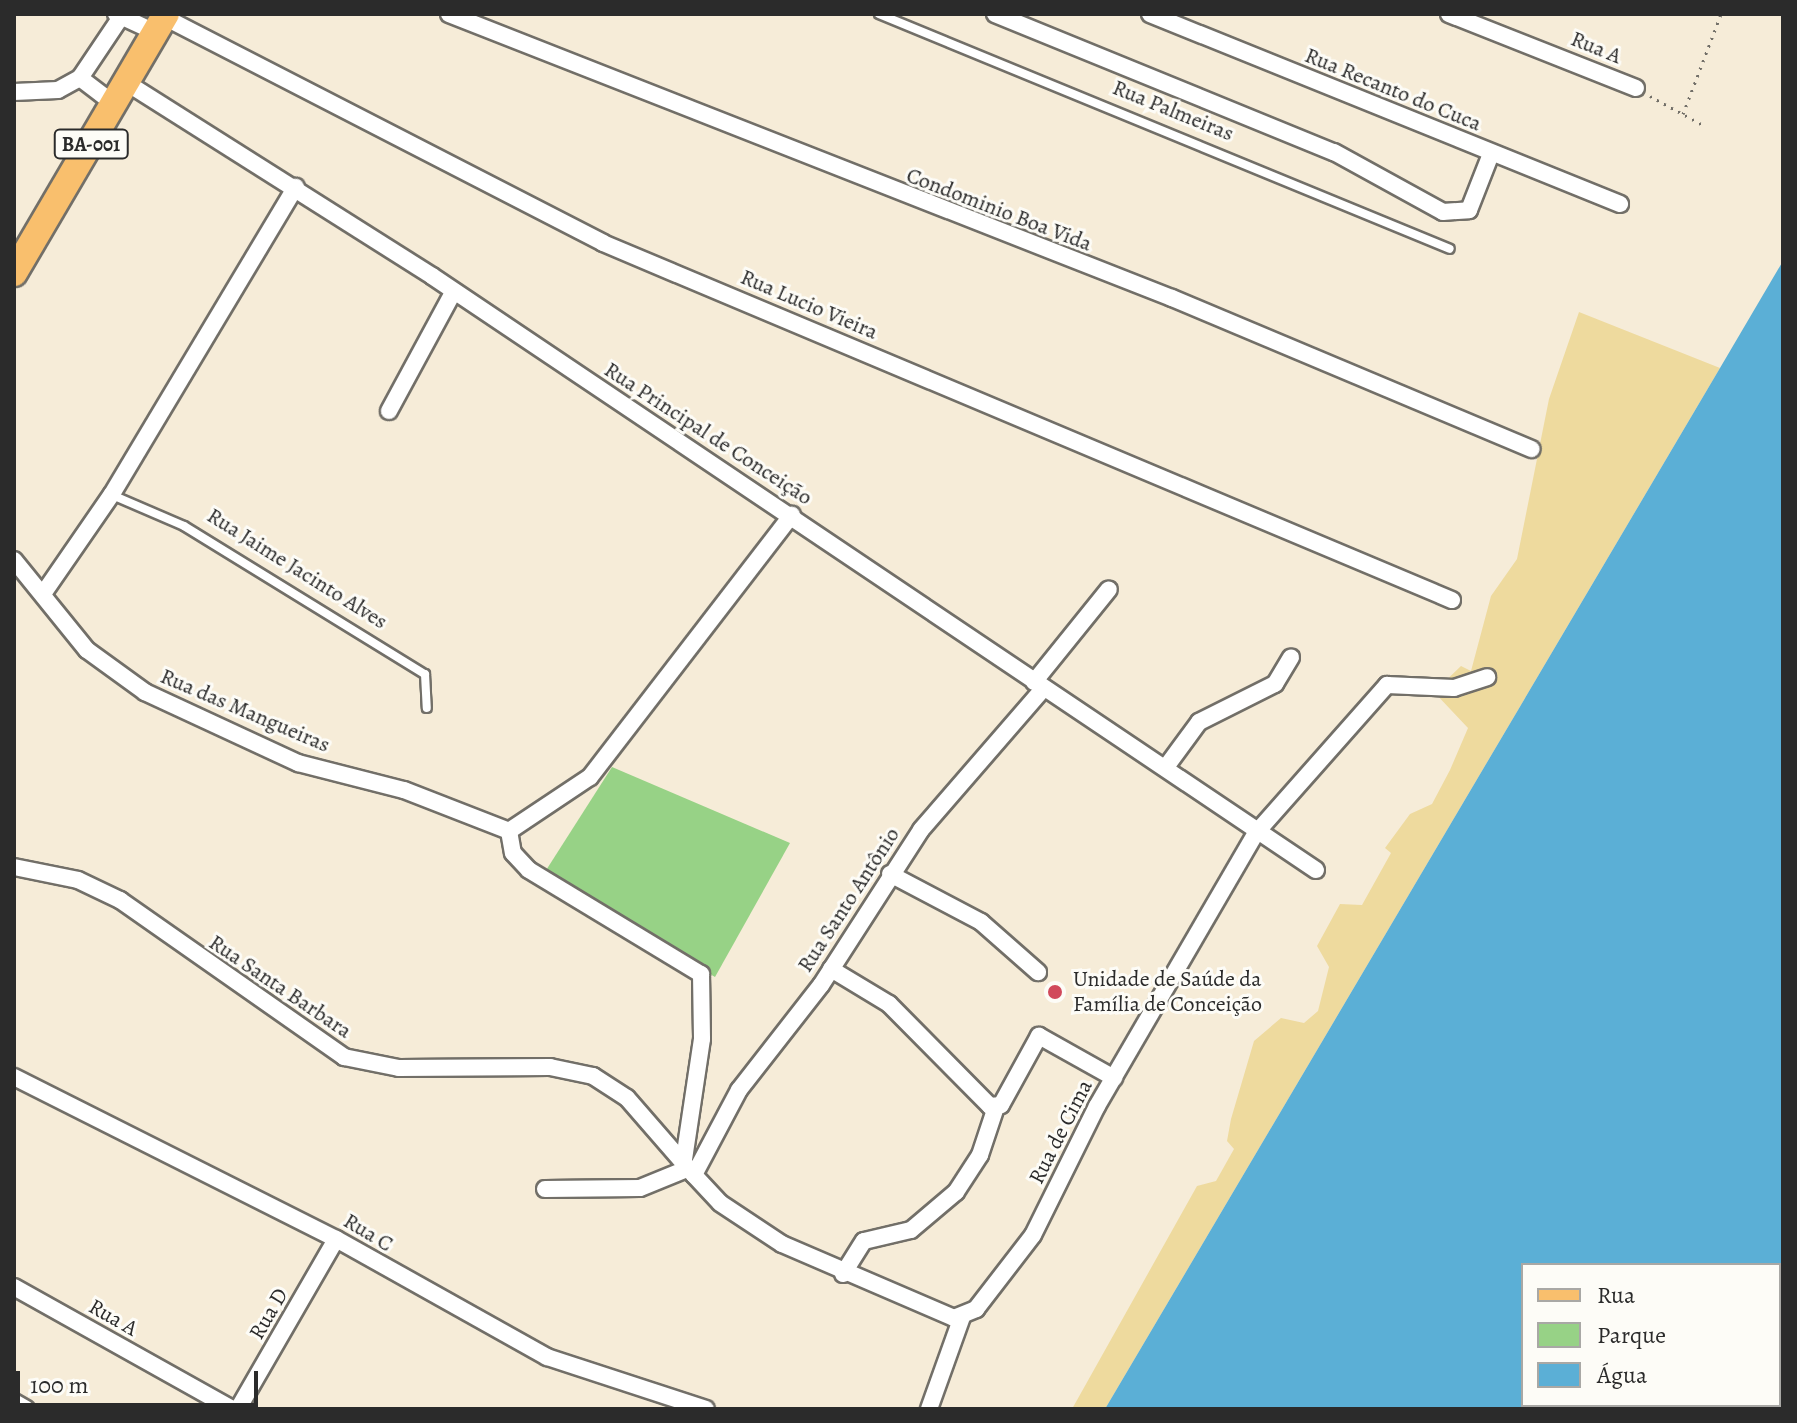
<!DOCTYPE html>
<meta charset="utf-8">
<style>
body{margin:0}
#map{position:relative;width:1797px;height:1423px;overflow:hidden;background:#f6ecd8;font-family:Alegreya,serif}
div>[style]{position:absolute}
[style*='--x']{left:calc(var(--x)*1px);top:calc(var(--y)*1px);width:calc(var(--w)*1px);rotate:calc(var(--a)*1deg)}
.green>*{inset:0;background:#97d286}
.sand>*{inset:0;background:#eeda9e}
.water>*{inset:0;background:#5bafd6}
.path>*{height:3px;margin-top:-1.5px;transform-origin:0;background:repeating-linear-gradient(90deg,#726f68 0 2px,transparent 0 8px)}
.roads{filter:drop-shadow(2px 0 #726f68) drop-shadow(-2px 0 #726f68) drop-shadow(0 2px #726f68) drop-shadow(0 -2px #726f68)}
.lane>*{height:8px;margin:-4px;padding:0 4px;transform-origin:4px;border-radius:4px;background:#fff}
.street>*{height:16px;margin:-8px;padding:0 8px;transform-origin:8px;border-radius:8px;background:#fff}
.primary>*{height:26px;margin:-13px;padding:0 13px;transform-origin:13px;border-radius:13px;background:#f9bf6d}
.dots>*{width:22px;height:22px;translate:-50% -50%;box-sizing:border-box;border:4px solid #fdfcf7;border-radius:50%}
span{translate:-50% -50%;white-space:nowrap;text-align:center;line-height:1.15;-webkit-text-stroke:6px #fdfcf7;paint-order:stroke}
.shield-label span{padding:2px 6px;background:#fdfcf7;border:2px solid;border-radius:6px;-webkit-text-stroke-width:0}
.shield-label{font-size:20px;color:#2b2b2b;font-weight:700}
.street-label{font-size:22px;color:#2b2b2b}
.poi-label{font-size:22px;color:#2b2b2b}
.left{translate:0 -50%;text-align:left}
.frame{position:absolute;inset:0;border:16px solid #2b2b2b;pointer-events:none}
.legend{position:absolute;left:1521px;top:1263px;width:260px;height:144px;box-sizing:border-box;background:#fdfcf7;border:2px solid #a9a8a5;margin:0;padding:10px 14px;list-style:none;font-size:24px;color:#2b2b2b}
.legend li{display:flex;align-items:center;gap:16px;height:40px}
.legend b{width:40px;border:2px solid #a9a8a5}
.scale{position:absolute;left:16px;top:1371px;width:242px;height:36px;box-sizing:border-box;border:4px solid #2b2b2b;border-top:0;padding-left:10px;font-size:24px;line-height:28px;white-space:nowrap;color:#2b2b2b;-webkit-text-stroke:6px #fdfcf7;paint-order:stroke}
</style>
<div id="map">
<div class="green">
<i style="clip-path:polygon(612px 767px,790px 843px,715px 977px,543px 875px)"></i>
</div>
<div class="sand">
<i style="clip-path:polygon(1579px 312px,1720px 368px,1105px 1409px,1072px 1409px,1197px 1186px,1216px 1181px,1234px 1149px,1227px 1141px,1231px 1119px,1254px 1041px,1281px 1018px,1304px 1023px,1318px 1011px,1329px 967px,1317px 946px,1340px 904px,1362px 905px,1391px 853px,1385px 848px,1410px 814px,1432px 804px,1450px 770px,1468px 728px,1434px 692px,1461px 666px,1471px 671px,1491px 596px,1517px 559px,1549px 399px)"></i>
</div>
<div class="water">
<i style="clip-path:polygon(evenodd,1783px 261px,1783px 1409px,1105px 1409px,1720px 368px,1783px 261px,1523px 1265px,1779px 1265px,1779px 1405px,1523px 1405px,1523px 1265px)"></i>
</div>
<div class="path">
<i style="--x:1650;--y:96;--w:60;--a:28.7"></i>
<i style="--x:1683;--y:114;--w:107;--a:-69.2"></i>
</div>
<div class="roads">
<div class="lane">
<i style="--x:879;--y:14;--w:617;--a:22.37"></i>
<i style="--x:112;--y:495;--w:78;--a:23.3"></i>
<i style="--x:184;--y:526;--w:283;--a:31.6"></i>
<i style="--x:425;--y:674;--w:34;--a:87"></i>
</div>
<div class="street">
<i style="--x:116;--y:14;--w:43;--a:24.8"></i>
<i style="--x:449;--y:14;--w:777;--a:21.45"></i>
<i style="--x:1172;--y:298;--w:390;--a:22.8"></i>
<i style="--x:995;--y:14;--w:366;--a:22.2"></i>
<i style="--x:1334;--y:152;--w:124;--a:28.8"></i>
<i style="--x:1443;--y:212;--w:26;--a:-4"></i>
<i style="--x:1469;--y:210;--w:60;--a:-68.6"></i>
<i style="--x:1150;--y:14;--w:507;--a:22.01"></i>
<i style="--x:1449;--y:14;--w:201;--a:21.6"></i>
<i style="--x:164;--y:17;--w:494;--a:27.2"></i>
<i style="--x:603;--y:243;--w:921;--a:22.81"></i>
<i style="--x:80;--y:78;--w:73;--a:-56.1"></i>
<i style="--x:127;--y:83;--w:361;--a:32.3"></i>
<i style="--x:432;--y:276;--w:1065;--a:33.9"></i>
<i style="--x:14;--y:92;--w:44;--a:-2.6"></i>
<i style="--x:58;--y:90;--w:25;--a:-29"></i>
<i style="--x:80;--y:78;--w:43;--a:37.4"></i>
<i style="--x:389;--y:411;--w:136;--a:-61.6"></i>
<i style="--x:14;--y:560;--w:116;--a:51"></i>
<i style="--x:87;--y:650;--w:72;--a:35.9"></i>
<i style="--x:145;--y:692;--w:169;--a:24.9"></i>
<i style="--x:298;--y:763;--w:109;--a:14.3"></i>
<i style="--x:404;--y:790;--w:113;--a:21.3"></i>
<i style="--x:509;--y:831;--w:97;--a:-33.7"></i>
<i style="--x:590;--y:777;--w:331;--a:-52.4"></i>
<i style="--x:45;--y:591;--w:118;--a:-55.4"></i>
<i style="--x:112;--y:494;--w:358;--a:-59.1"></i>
<i style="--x:1034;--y:682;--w:119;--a:-51.1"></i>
<i style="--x:1043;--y:689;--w:186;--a:130.9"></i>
<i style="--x:921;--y:830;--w:184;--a:122.8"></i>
<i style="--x:821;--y:985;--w:133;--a:128"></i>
<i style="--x:739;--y:1090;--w:96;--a:117.9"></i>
<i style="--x:694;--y:1175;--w:38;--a:47"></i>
<i style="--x:720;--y:1203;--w:74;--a:33.5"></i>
<i style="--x:782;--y:1244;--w:187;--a:23.3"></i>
<i style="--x:954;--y:1318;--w:24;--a:-22"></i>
<i style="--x:976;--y:1309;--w:93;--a:-52.4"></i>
<i style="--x:1033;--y:1235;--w:144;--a:-63.6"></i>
<i style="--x:1097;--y:1106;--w:316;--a:-59.8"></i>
<i style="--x:1256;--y:833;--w:198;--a:-48.5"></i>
<i style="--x:1387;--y:685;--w:67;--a:2.6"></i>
<i style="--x:1454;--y:688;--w:35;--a:-18"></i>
<i style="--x:1166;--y:767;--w:56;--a:-53.7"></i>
<i style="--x:1199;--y:722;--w:85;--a:-26.6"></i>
<i style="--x:1275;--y:684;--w:31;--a:-59"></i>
<i style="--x:509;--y:831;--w:22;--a:80"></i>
<i style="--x:513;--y:853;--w:23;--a:47"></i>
<i style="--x:529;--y:870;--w:201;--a:31.2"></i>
<i style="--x:701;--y:974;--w:65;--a:89.1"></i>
<i style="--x:702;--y:1039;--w:122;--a:98.5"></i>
<i style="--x:14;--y:867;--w:65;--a:11.5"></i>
<i style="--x:78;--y:880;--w:47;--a:25.5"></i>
<i style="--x:120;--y:900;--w:274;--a:35"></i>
<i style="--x:344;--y:1057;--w:56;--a:11.3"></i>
<i style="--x:399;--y:1068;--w:151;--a:-0.4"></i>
<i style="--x:550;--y:1067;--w:44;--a:11.8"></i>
<i style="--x:593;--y:1076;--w:40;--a:32.9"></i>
<i style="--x:627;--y:1098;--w:102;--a:49"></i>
<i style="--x:890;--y:874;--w:103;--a:27.8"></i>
<i style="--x:981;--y:922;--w:76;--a:41.3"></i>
<i style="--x:831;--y:969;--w:68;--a:31.1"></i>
<i style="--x:889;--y:1004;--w:144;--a:45.3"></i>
<i style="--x:990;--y:1106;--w:11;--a:-5"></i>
<i style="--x:1001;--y:1105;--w:79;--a:-61.2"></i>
<i style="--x:1039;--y:1036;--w:86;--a:29.2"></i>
<i style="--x:14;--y:1077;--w:360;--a:26.7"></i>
<i style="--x:336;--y:1239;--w:242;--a:29.2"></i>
<i style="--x:547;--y:1357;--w:167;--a:18.1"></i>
<i style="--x:545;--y:1189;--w:95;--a:-0.6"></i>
<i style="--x:640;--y:1188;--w:53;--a:-22.2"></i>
<i style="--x:843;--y:1274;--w:39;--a:-58"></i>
<i style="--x:864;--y:1241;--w:48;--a:-13.2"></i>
<i style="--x:911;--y:1230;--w:59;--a:-40.2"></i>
<i style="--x:956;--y:1192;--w:44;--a:-57"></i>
<i style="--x:980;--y:1155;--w:51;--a:-71.6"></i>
<i style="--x:14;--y:1287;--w:250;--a:29.2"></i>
<i style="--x:14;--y:1402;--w:14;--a:30"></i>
<i style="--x:238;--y:1409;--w:196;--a:-60"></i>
<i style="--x:929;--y:1409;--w:98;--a:-70.3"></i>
</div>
<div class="primary">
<i style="--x:14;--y:273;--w:300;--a:-59.6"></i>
</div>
</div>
<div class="dots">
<i style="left:1055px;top:992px;background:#d1495b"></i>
</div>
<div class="shield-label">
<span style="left:91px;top:144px">BA-001</span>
</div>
<div class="street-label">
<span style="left:1596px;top:48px;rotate:22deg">Rua A</span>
<span style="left:1393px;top:90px;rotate:22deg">Rua Recanto do Cuca</span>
<span style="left:1173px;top:111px;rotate:22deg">Rua Palmeiras</span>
<span style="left:999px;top:210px;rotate:21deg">Condominio Boa Vida</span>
<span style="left:809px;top:305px;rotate:23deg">Rua Lucio Vieira</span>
<span style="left:708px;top:434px;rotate:33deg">Rua Principal de Conceição</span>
<span style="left:297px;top:569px;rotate:32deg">Rua Jaime Jacinto Alves</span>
<span style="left:245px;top:711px;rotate:23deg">Rua das Mangueiras</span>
<span style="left:849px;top:900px;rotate:-57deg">Rua Santo Antônio</span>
<span style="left:280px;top:987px;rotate:34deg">Rua Santa Barbara</span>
<span style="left:1061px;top:1132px;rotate:-63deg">Rua de Cima</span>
<span style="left:368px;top:1233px;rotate:31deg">Rua C</span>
<span style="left:269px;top:1314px;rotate:-60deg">Rua D</span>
<span style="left:113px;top:1318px;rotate:30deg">Rua A</span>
</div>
<div class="poi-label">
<span class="left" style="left:1073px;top:992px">Unidade de Saúde da<br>Família de Conceição</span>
</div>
<div class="frame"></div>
<ul class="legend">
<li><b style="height:10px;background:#f9bf6d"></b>Rua</li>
<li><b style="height:22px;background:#97d286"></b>Parque</li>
<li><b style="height:22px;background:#5bafd6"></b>Água</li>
</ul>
<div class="scale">100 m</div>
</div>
